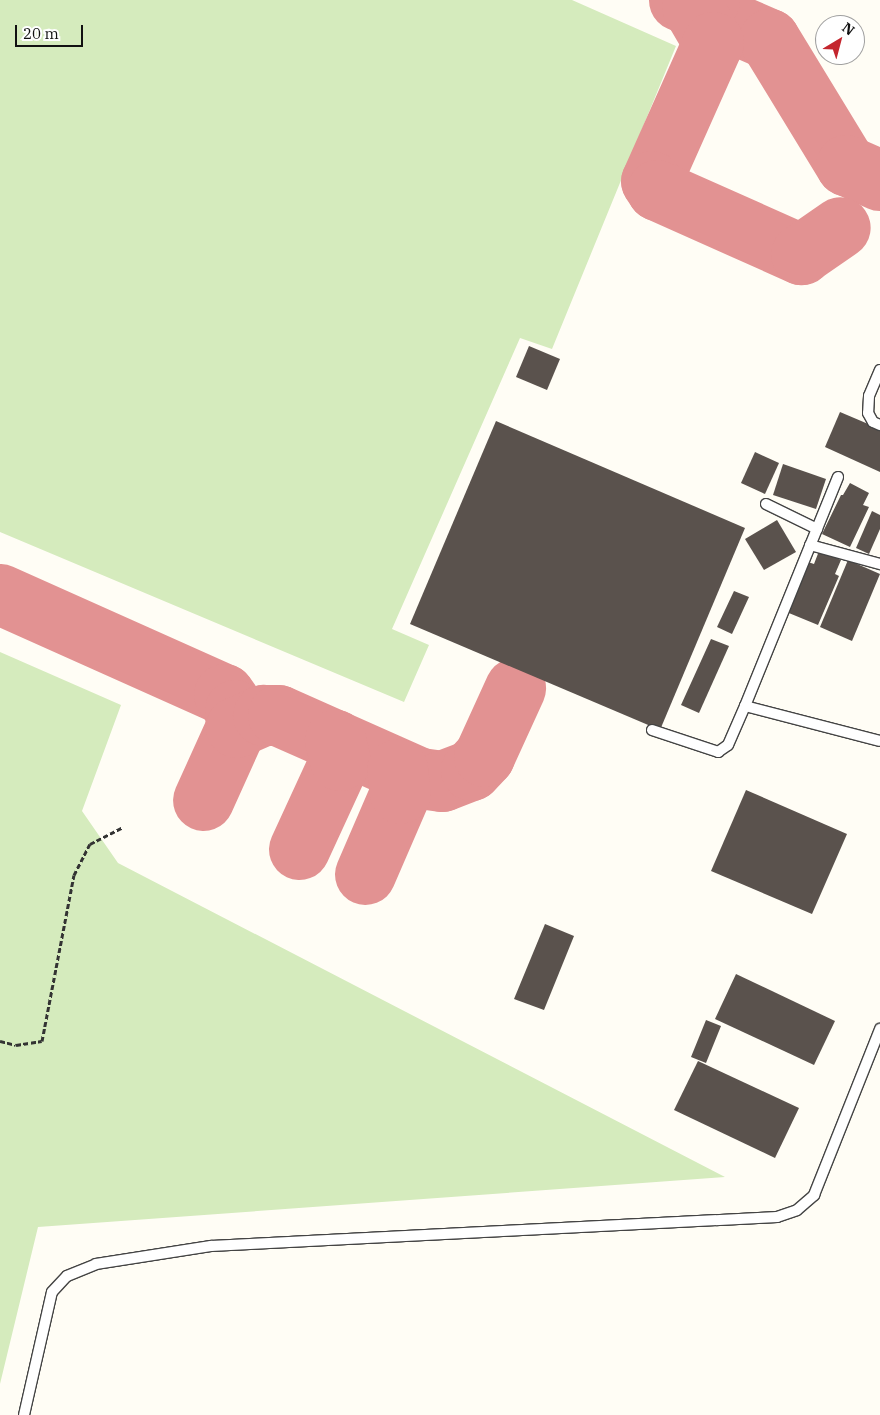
<!DOCTYPE html>
<style>
body{margin:0}
#map{position:relative;width:880px;height:1415px;overflow:hidden;background:#fffdf5;font-family:"IBM Plex Serif",serif}
div>[style]{position:absolute}
[style*='--x']{left:calc(var(--x)*1px);top:calc(var(--y)*1px);width:calc(var(--w)*1px);rotate:calc(var(--a)*1deg)}
.green>*{inset:0;background:#d5ebbd}
.taxiway>*{height:61px;margin:-30.5px;padding:0 30.5px;transform-origin:30.5px;border-radius:30.5px;background:#e29292}
.building>*{inset:0;background:#5a524d}
.path>*{height:3px;margin-top:-1.5px;transform-origin:0;background:repeating-linear-gradient(90deg,#333 0 5px,transparent 0 7.5px)}
.roads{filter:drop-shadow(1px 0 #444) drop-shadow(-1px 0 #444) drop-shadow(0 1px #444) drop-shadow(0 -1px #444)}
.lane>*{height:10px;margin:-5px;padding:0 5px;transform-origin:5px;border-radius:5px;background:#fff}
span{translate:-50% -50%;white-space:nowrap;text-align:center;line-height:1.15;-webkit-text-stroke:5px #fff;paint-order:stroke}
.north{position:absolute;left:815px;top:15px;width:50px;height:50px;box-sizing:border-box;background:#fff;border:1px solid #a0a0a0;border-radius:50%;rotate:37deg;font-size:14px;font-weight:700;line-height:20px;text-align:center;color:#111}
.north::after{content:'';display:block;margin:auto;width:18px;height:22px;background:#c4262e;clip-path:polygon(50% 0,100% 100%,50% 72%,0 100%)}
.scale{position:absolute;left:15px;top:25px;width:68px;height:22px;box-sizing:border-box;border:2px solid #111;border-top:0;padding-left:6px;font-size:15px;line-height:18px;white-space:nowrap;color:#111;-webkit-text-stroke:4px #fff;paint-order:stroke}
</style>
<div id="map">
<div class="green">
<i style="clip-path:polygon(0 0,572px 0,676px 46px,552px 349px,520px 338px,392px 629px,429px 645px,404px 702px,0 532px)"></i>
<i style="clip-path:polygon(0 652px,121px 705px,82px 811px,118px 863px,725px 1177px,38px 1227px,0 1384px)"></i>
</div>
<div class="taxiway">
<i style="--x:679;--y:0;--w:98;--a:23.4"></i>
<i style="--x:769;--y:39;--w:148;--a:58.6"></i>
<i style="--x:846;--y:165;--w:37;--a:24"></i>
<i style="--x:709;--y:0;--w:18;--a:161"></i>
<i style="--x:692;--y:6;--w:42;--a:59.7"></i>
<i style="--x:713;--y:42;--w:152;--a:114"></i>
<i style="--x:651;--y:181;--w:11;--a:56"></i>
<i style="--x:657;--y:190;--w:158;--a:24"></i>
<i style="--x:801;--y:254;--w:47;--a:-34.7"></i>
<i style="--x:0;--y:594;--w:245;--a:24.1"></i>
<i style="--x:224;--y:694;--w:19;--a:55"></i>
<i style="--x:235;--y:710;--w:17;--a:87"></i>
<i style="--x:236;--y:727;--w:80;--a:114.3"></i>
<i style="--x:236;--y:727;--w:30;--a:-24"></i>
<i style="--x:263;--y:715;--w:15;--a:0"></i>
<i style="--x:278;--y:715;--w:155;--a:23.9"></i>
<i style="--x:420;--y:778;--w:22;--a:8"></i>
<i style="--x:442;--y:781;--w:31;--a:-21"></i>
<i style="--x:471;--y:770;--w:19;--a:-47"></i>
<i style="--x:484;--y:756;--w:75;--a:-65.5"></i>
<i style="--x:299;--y:849;--w:98;--a:-65.3"></i>
<i style="--x:340;--y:760;--w:21;--a:-104"></i>
<i style="--x:365;--y:874;--w:88;--a:-66.6"></i>
<i style="--x:400;--y:793;--w:24;--a:-97"></i>
</div>
<div class="building">
<i style="clip-path:polygon(529px 346px,560px 359px,547px 390px,516px 377px)"></i>
<i style="clip-path:polygon(840px 412px,880px 429px,880px 472px,825px 447px)"></i>
<i style="clip-path:polygon(496px 421px,745px 528px,660px 730px,410px 624px)"></i>
<i style="clip-path:polygon(755px 452px,779px 463px,765px 494px,741px 483px)"></i>
<i style="clip-path:polygon(783px 464px,826px 479px,816px 509px,773px 495px)"></i>
<i style="clip-path:polygon(850px 483px,869px 493px,863px 505px,869px 507px,850px 547px,822px 534px,841px 495px,843px 495px)"></i>
<i style="clip-path:polygon(872px 511px,880px 515px,880px 529px,869px 554px,856px 548px)"></i>
<i style="clip-path:polygon(777px 520px,796px 552px,764px 570px,745px 539px)"></i>
<i style="clip-path:polygon(819px 551px,841px 560px,835px 574px,839px 576px,818px 625px,784px 611px,805px 561px,814px 564px)"></i>
<i style="clip-path:polygon(848px 560px,880px 574px,852px 641px,820px 627px)"></i>
<i style="clip-path:polygon(734px 591px,749px 597px,732px 634px,717px 627px)"></i>
<i style="clip-path:polygon(711px 639px,729px 646px,699px 713px,681px 705px)"></i>
<i style="clip-path:polygon(746px 790px,847px 834px,812px 914px,711px 871px)"></i>
<i style="clip-path:polygon(545px 924px,574px 936px,544px 1010px,514px 999px)"></i>
<i style="clip-path:polygon(736px 974px,835px 1021px,814px 1065px,715px 1019px)"></i>
<i style="clip-path:polygon(706px 1020px,721px 1026px,706px 1063px,691px 1057px)"></i>
<i style="clip-path:polygon(698px 1061px,799px 1108px,775px 1158px,674px 1110px)"></i>
</div>
<div class="path">
<i style="--x:0;--y:1041;--w:16;--a:14"></i>
<i style="--x:16;--y:1045;--w:26;--a:-9"></i>
<i style="--x:42;--y:1041;--w:169;--a:-79.1"></i>
<i style="--x:74;--y:875;--w:35;--a:-63"></i>
<i style="--x:90;--y:844;--w:37;--a:-27"></i>
</div>
<div class="roads">
<div class="lane">
<i style="--x:880;--y:370;--w:28;--a:113"></i>
<i style="--x:869;--y:396;--w:17;--a:93"></i>
<i style="--x:868;--y:413;--w:10;--a:61"></i>
<i style="--x:873;--y:422;--w:8;--a:23"></i>
<i style="--x:838;--y:477;--w:247;--a:112.1"></i>
<i style="--x:745;--y:706;--w:139;--a:14.5"></i>
<i style="--x:766;--y:504;--w:57;--a:26.1"></i>
<i style="--x:810;--y:545;--w:73;--a:15.2"></i>
<i style="--x:652;--y:730;--w:70;--a:18.4"></i>
<i style="--x:718;--y:752;--w:12;--a:-35"></i>
<i style="--x:728;--y:745;--w:43;--a:-66.4"></i>
<i style="--x:24;--y:1415;--w:126;--a:-77.2"></i>
<i style="--x:52;--y:1292;--w:22;--a:-47"></i>
<i style="--x:67;--y:1276;--w:31;--a:-22"></i>
<i style="--x:96;--y:1264;--w:116;--a:-8.9"></i>
<i style="--x:211;--y:1246;--w:567;--a:-2.93"></i>
<i style="--x:777;--y:1217;--w:21;--a:-19"></i>
<i style="--x:797;--y:1210;--w:23;--a:-41"></i>
<i style="--x:814;--y:1195;--w:179;--a:-68.3"></i>
</div>
</div>
<div class="north">N</div>
<div class="scale">20 m</div>
</div>
